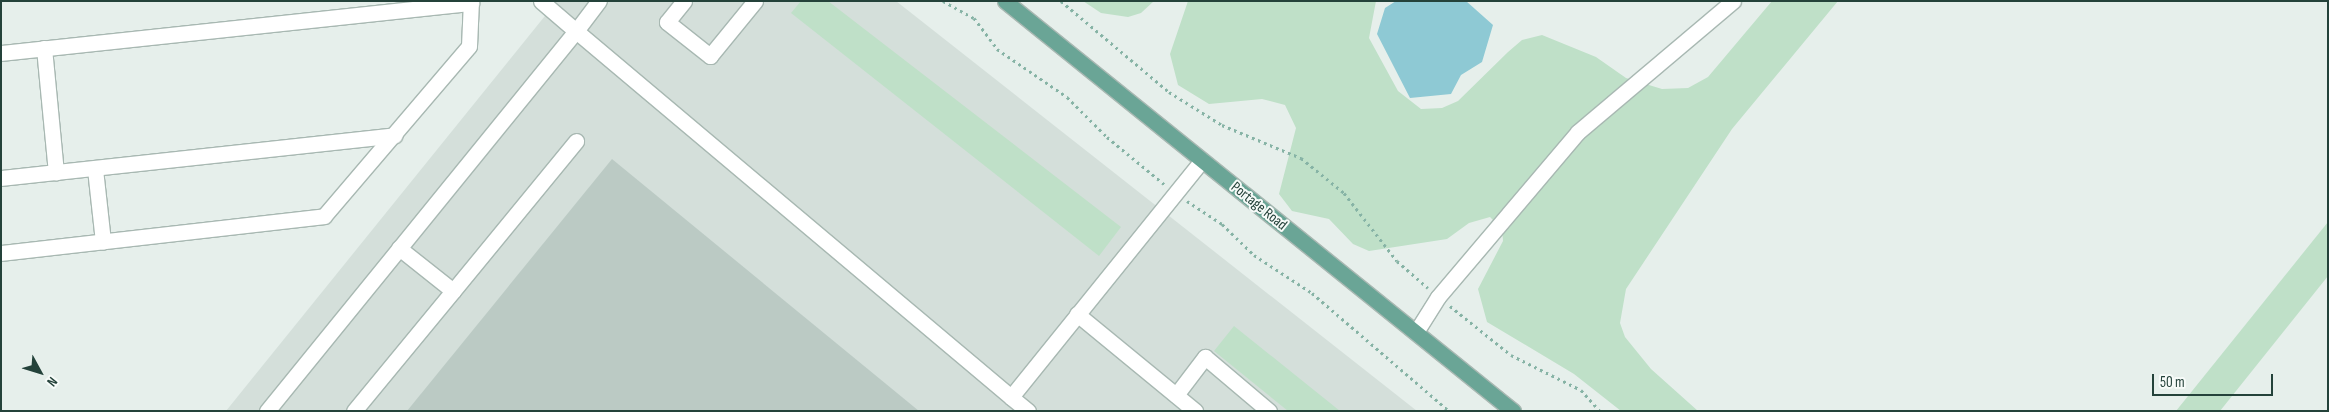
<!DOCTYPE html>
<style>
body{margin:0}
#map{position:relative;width:2329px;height:412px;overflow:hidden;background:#e6efeb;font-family:"Sofia Sans Condensed",sans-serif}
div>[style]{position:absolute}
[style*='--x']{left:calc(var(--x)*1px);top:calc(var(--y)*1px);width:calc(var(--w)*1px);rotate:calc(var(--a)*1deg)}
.built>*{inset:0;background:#d4dfda}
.green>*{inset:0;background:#bfe0c8}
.water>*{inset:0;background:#8ec9d4}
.building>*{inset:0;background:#bbcac4}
.path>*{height:3px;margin-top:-1.5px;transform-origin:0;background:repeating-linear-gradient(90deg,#86b3a5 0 2.5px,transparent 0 6.5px)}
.roads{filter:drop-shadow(1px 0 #a8b8b2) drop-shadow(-1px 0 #a8b8b2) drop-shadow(0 1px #a8b8b2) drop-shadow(0 -1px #a8b8b2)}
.minor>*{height:15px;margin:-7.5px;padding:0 7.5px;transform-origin:7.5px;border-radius:7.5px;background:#fff}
.major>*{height:15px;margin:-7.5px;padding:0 7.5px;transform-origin:7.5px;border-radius:7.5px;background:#6aa596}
span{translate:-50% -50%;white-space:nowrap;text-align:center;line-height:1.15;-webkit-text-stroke:4px #f7fbf9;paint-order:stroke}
.street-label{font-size:15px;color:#24423a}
.frame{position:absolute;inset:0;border:2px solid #24423a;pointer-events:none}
.north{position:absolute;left:15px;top:347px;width:50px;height:50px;-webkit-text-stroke:4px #f7fbf9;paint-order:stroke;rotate:129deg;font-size:14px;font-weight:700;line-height:20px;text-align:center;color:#24423a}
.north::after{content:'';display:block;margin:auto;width:18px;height:22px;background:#24423a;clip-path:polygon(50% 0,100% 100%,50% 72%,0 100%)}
.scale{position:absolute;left:2152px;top:374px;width:121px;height:22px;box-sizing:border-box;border:2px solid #24423a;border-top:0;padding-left:6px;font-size:15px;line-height:18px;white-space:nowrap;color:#24423a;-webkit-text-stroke:4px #f7fbf9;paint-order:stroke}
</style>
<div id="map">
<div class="built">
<i style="clip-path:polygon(557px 1px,896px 1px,1417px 411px,226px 411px)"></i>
</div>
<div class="green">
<i style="clip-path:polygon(801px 1px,828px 1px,1121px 227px,1099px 256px,791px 13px)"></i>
<i style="clip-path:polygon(1083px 1px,1154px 1px,1141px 13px,1128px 17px,1101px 13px)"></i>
<i style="clip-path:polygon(1188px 1px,1376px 1px,1369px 38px,1398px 91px,1421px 109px,1442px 108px,1458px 101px,1508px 52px,1522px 40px,1542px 35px,1596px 57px,1626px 78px,1662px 89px,1688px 88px,1708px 77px,1772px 1px,1838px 1px,1732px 129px,1626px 289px,1620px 323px,1625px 337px,1651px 369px,1698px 411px,1621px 411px,1574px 374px,1487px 322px,1478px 289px,1503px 241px,1502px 229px,1490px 217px,1469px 223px,1447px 239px,1369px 251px,1353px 244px,1329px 219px,1292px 211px,1279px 194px,1296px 128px,1285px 105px,1262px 99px,1209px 104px,1178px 85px,1170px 54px)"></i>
<i style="clip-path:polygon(2328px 222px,2328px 276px,2220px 411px,2176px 411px)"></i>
<i style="clip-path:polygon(1234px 326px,1340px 411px,1288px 411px,1214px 351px)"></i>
</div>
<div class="water">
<i style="clip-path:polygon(1396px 1px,1466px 1px,1493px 25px,1482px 62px,1461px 75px,1451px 94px,1410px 98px,1377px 34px,1385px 8px)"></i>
</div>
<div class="building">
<i style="clip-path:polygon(612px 159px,919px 411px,407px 411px)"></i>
</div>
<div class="path">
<i style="--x:943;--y:1;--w:35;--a:29"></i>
<i style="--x:974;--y:18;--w:39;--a:53"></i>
<i style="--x:997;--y:49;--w:85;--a:34.4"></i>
<i style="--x:1067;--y:97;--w:57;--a:45"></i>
<i style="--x:1107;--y:137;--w:74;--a:39.5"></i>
<i style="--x:1061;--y:1;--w:141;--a:40.1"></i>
<i style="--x:1169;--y:92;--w:62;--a:31.9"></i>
<i style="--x:1222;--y:125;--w:86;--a:22.7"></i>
<i style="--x:1301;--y:158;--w:55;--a:39.1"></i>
<i style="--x:1344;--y:193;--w:86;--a:52.1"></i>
<i style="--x:1397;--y:261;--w:41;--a:41.1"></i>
<i style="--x:1187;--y:201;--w:42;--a:33.3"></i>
<i style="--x:1222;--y:224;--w:45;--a:44.1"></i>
<i style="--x:1254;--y:255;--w:69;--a:33.2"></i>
<i style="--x:1312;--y:293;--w:181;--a:40.7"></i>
<i style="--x:1450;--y:306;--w:78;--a:38.8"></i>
<i style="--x:1511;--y:355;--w:78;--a:26.6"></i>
<i style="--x:1581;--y:390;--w:28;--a:48"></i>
</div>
<div class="roads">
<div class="minor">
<i style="--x:541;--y:1;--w:46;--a:40.6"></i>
<i style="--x:576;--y:31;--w:38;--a:-53"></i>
<i style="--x:684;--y:1;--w:27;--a:129"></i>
<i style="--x:667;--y:22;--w:55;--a:38.3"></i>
<i style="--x:710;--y:56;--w:71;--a:-50.7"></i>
<i style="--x:44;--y:48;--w:125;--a:84.5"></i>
<i style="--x:1;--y:53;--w:473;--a:-6.1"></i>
<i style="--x:95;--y:169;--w:73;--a:83.7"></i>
<i style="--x:1;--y:178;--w:396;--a:-6.2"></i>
<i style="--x:399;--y:248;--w:69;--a:38.5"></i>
<i style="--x:453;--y:291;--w:194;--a:-50.6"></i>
<i style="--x:1;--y:253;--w:325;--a:-6.5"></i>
<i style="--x:324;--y:216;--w:223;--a:-49.5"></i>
<i style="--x:469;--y:46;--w:45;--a:-87.5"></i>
<i style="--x:1077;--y:314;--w:153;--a:39.4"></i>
<i style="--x:1416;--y:332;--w:41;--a:-57.8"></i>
<i style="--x:1438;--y:297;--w:216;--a:-49.7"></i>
<i style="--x:1578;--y:132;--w:203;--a:-40.2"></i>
<i style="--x:1176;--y:395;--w:48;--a:-52.7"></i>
<i style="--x:1205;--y:357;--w:84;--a:40.2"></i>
<i style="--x:267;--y:411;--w:490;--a:-50.9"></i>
<i style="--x:576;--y:31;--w:568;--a:40.08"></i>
<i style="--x:354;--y:411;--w:156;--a:-50.5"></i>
<i style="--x:1028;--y:411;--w:22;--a:-141"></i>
<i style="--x:1011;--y:397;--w:304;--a:-51.1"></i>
</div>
<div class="major">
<i style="--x:1005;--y:1;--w:653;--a:38.91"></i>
</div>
</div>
<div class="street-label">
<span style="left:1259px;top:206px;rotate:39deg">Portage Road</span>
</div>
<div class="frame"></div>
<div class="north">N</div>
<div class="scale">50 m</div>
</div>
